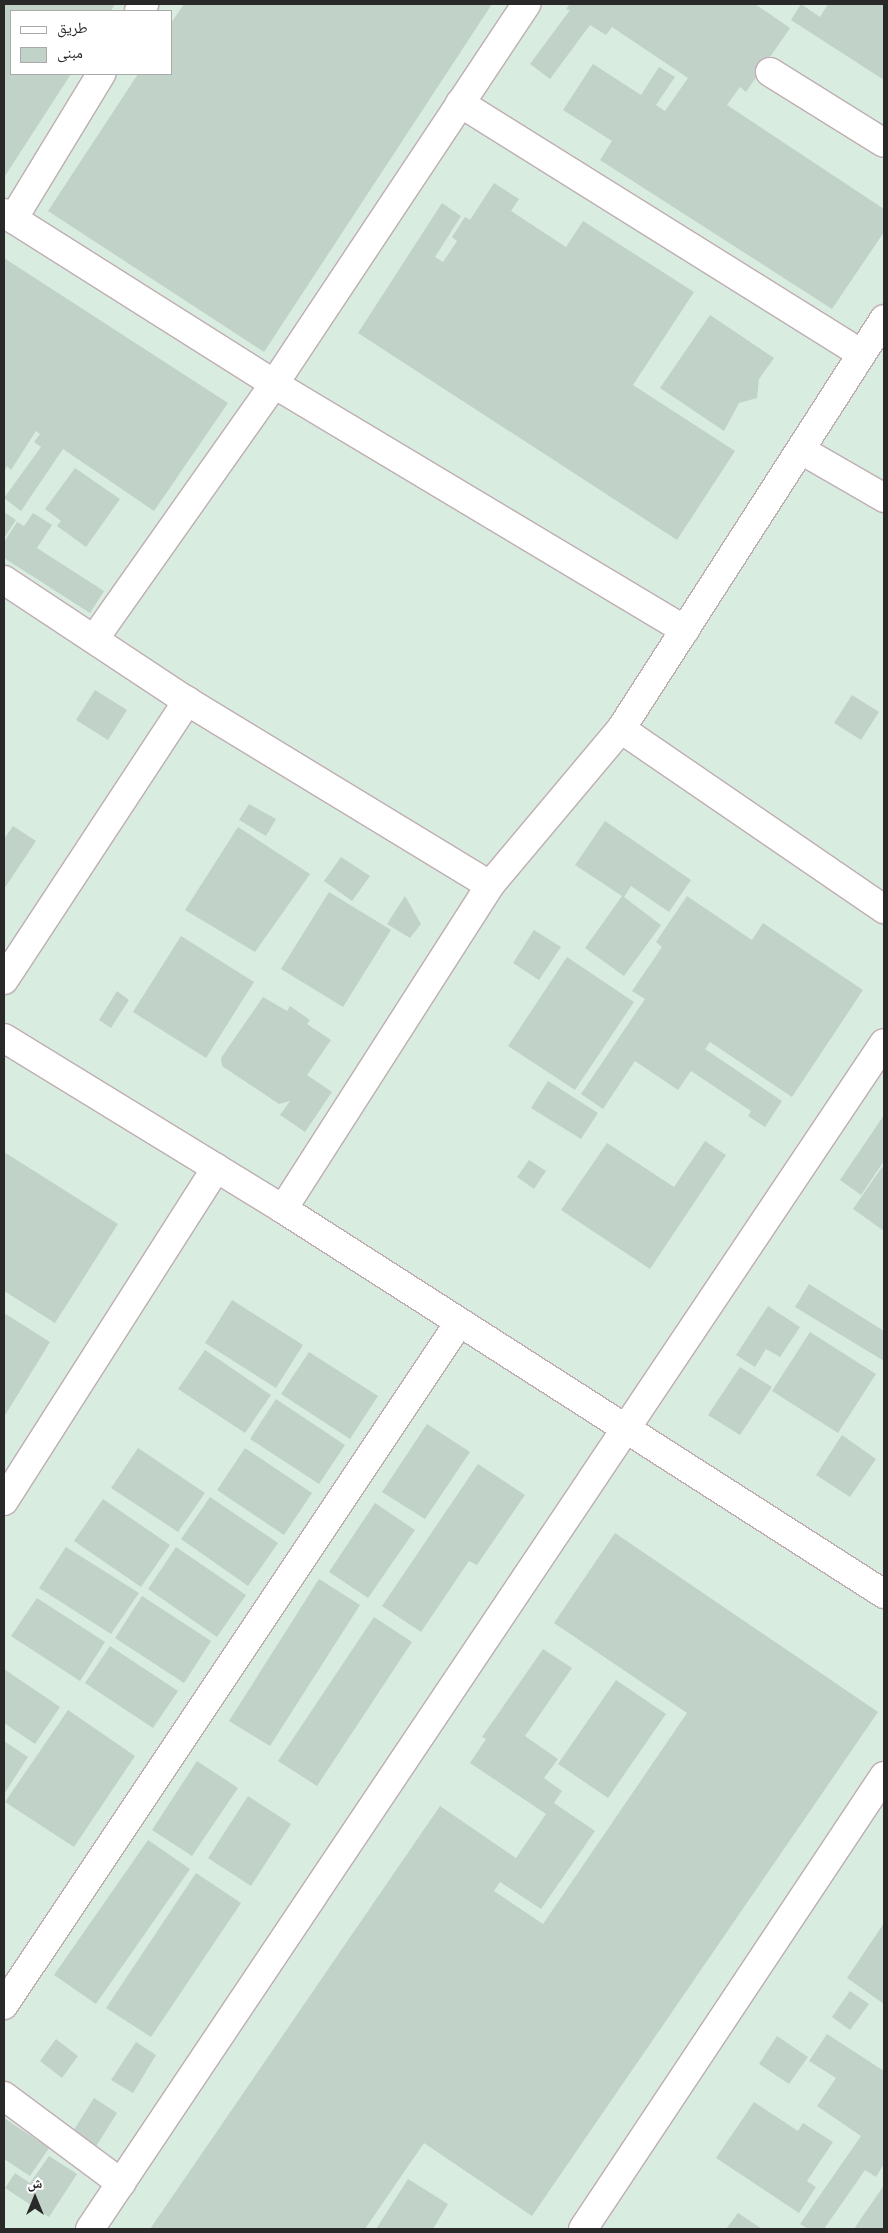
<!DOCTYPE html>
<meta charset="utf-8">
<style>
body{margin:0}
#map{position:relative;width:888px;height:2233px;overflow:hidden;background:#d8ede0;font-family:"Exo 2","Noto Naskh Arabic",sans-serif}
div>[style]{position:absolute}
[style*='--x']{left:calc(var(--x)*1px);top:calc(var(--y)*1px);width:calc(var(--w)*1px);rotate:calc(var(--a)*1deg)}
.building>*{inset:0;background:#c1d2c8}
.roads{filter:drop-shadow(1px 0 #bfadb3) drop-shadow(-1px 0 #bfadb3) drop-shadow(0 1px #bfadb3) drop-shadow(0 -1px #bfadb3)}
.minor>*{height:28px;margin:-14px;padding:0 14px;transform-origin:14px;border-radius:14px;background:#fff}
span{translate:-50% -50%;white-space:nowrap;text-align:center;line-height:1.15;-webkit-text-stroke:4px #fff;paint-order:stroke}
.frame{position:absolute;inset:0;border:5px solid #292929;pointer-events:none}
.legend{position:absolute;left:10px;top:10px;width:162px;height:65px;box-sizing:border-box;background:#fff;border:1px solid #a9a9a9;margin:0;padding:6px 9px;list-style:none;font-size:15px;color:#292929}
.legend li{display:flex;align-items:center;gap:10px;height:25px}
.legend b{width:25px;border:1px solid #a9a9a9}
.north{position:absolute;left:10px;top:2173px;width:50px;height:50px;-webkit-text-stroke:4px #fff;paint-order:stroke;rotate:0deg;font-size:14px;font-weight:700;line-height:20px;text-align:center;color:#292929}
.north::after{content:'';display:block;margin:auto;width:18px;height:22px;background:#292929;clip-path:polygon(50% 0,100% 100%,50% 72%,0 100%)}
</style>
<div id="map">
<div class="building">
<i style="clip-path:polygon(4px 4px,115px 4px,111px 11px,11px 11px,11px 74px,71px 74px,5px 176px)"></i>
<i style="clip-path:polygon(184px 4px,492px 4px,264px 352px,48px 211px,138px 74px,171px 74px,171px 23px)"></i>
<i style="clip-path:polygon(570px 4px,755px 4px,790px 28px,746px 92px,740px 87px,727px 105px,884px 209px,884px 232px,832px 309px,600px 160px,612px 141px,563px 110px,593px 64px,641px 95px,659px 67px,675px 77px,656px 105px,665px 111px,688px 78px,612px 27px,606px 35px,590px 25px,550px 79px,530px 64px,570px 10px,566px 9px)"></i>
<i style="clip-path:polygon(801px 4px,820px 17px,828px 4px,884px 4px,884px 80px,791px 20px)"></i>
<i style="clip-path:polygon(494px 183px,519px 199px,511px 211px,566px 247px,583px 221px,694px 292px,633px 385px,735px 451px,677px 540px,358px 333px,442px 203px,461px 216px,435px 257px,443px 262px,457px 241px,452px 237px,465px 217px,470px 220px)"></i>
<i style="clip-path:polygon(4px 258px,228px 403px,154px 511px,63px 449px,21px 511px,4px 498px,41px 447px,34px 442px,40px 434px,36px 431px,11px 470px,7px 466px,4px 472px)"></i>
<i style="clip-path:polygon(710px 315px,774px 358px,759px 379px,757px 398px,739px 403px,724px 431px,660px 388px)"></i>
<i style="clip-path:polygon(75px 468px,120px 499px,86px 547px,57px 526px,61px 521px,45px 509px)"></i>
<i style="clip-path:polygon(4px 512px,16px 520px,4px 538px)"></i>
<i style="clip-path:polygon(33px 513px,52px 525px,37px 548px,104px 591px,90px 613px,4px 558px,4px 542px,17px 522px,24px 526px)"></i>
<i style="clip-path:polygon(95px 690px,127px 710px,108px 740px,76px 720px)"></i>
<i style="clip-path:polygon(852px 695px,879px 712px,861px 740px,834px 723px)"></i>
<i style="clip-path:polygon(249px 804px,276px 819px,266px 836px,239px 820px)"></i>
<i style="clip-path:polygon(605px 821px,691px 880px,669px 912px,631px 886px,624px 897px,661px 925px,624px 976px,585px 948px,622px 896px,575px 865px)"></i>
<i style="clip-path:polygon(13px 826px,36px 841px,4px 889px,4px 839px)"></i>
<i style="clip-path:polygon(238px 827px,310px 874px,255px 952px,185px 910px)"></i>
<i style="clip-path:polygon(341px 857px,370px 876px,352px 901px,324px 881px)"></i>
<i style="clip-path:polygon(329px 892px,391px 930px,343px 1007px,281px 969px)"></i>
<i style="clip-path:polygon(405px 896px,421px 924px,410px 938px,387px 924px)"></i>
<i style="clip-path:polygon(687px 896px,752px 940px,763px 923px,863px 990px,792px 1097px,710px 1042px,705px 1049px,782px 1101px,765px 1127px,748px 1116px,751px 1111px,691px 1071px,678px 1090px,635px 1061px,603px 1109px,581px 1094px,645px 999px,632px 991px,662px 947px,656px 942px)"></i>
<i style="clip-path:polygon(534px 930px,561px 947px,539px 980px,513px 963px)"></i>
<i style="clip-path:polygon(181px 936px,254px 982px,206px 1058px,133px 1012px)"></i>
<i style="clip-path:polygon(567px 957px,634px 1002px,575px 1090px,508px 1046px)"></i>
<i style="clip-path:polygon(117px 991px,129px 1000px,111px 1028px,99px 1020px)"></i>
<i style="clip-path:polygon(263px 997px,287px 1011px,290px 1006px,310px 1020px,307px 1024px,331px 1040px,307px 1075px,332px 1092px,305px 1132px,280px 1115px,290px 1101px,279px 1104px,222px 1066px,221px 1058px)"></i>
<i style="clip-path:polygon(548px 1081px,598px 1113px,581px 1139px,531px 1108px)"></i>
<i style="clip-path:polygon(884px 1115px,884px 1161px,861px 1195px,840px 1180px)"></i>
<i style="clip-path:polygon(705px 1141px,726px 1155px,650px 1269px,561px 1210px,607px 1143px,674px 1187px)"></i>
<i style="clip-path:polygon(4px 1152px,118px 1224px,55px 1323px,4px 1291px)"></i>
<i style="clip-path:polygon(529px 1160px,546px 1171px,534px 1189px,517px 1177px)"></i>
<i style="clip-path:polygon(882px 1167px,884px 1168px,884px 1231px,853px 1209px)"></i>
<i style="clip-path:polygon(809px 1284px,884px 1331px,884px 1361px,795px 1307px)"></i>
<i style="clip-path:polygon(232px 1300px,303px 1345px,276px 1388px,205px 1343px)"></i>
<i style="clip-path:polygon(768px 1306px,800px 1327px,780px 1357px,766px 1349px,755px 1367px,736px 1355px)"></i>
<i style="clip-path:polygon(4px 1313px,50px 1342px,4px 1417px)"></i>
<i style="clip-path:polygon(810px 1332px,876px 1374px,838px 1433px,772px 1391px)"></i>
<i style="clip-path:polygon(205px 1350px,271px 1395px,245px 1433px,178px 1389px)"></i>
<i style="clip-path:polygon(309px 1352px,378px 1396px,350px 1439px,281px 1394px)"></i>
<i style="clip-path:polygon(740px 1367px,772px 1387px,740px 1435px,708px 1415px)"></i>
<i style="clip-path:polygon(276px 1399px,345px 1445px,319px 1484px,250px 1439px)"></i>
<i style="clip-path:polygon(427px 1424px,470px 1452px,425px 1519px,382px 1492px)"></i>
<i style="clip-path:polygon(842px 1435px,876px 1459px,850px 1497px,816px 1475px)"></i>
<i style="clip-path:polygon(138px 1448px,205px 1493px,178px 1532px,111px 1488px)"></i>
<i style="clip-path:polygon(245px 1448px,312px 1493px,284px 1535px,217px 1490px)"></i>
<i style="clip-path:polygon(478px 1464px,525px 1495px,477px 1565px,469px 1561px,421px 1632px,382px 1606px)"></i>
<i style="clip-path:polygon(210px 1497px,278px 1543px,248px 1586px,181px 1539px)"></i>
<i style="clip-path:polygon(103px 1499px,170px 1545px,141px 1587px,74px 1541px)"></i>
<i style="clip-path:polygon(375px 1503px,415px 1530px,368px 1598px,329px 1572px)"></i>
<i style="clip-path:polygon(615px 1533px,878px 1712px,532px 2216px,424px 2143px,365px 2229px,150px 2229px,440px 1806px,516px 1858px,546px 1814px,470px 1763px,486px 1739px,482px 1737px,543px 1649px,572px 1668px,525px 1736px,558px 1759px,544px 1778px,562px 1791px,554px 1803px,595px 1831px,541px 1909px,500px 1882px,494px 1891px,543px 1924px,687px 1713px,554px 1623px)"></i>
<i style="clip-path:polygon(66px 1547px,139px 1593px,111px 1634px,39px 1588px)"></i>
<i style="clip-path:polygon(176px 1547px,246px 1595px,217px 1637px,148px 1589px)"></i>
<i style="clip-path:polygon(319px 1579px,360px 1605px,270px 1746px,229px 1721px)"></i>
<i style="clip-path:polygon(142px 1596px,211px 1641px,184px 1683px,115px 1638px)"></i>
<i style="clip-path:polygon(37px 1598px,105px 1642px,80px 1681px,11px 1636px)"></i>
<i style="clip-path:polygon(374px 1617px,412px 1642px,317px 1786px,278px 1761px)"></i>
<i style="clip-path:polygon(110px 1646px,178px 1691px,153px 1728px,85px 1683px)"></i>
<i style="clip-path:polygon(4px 1669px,60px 1707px,35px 1744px,4px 1723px)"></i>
<i style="clip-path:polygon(616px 1680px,666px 1714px,608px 1798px,558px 1764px)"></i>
<i style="clip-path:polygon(68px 1710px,135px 1756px,74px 1847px,5px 1802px)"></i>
<i style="clip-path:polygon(4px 1741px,28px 1757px,4px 1794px)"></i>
<i style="clip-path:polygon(197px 1761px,238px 1788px,192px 1856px,152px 1830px)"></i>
<i style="clip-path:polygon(248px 1796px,291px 1824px,251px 1886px,208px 1858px)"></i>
<i style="clip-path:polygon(148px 1840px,190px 1869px,96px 2004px,54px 1975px)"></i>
<i style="clip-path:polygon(196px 1873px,241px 1903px,151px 2037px,106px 2008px)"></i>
<i style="clip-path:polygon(884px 1923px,884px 2004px,847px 1978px)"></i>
<i style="clip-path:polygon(850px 1991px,869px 2004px,850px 2030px,832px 2017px)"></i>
<i style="clip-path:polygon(827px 2034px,884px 2071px,884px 2164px,876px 2177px,865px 2170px,824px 2229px,808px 2229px,800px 2224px,861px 2136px,817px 2106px,836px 2078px,809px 2061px)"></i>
<i style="clip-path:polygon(777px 2036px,808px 2057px,789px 2084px,759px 2064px)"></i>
<i style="clip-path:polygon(56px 2039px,78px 2056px,62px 2078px,40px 2061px)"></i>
<i style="clip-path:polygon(136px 2042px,156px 2055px,133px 2093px,111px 2080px)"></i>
<i style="clip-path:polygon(94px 2098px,117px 2113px,95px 2148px,72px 2133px)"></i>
<i style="clip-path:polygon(754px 2102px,798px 2131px,803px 2123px,833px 2142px,807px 2181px,816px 2187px,799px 2213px,716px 2158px)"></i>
<i style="clip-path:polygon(4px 2118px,49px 2148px,30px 2176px,4px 2159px)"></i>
<i style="clip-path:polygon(49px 2156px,77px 2174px,49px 2217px,5px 2188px,15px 2173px,30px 2183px)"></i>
<i style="clip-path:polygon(408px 2179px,448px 2204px,433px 2229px,376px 2229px)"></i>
<i style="clip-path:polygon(884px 2185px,884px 2229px,854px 2229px)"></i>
<i style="clip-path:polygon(738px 2213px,762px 2229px,726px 2229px)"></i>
</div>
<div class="roads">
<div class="minor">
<i style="--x:139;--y:11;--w:9;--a:-54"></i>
<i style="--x:770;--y:72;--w:134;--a:31.9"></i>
<i style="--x:460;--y:103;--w:473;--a:32"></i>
<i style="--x:4;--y:213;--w:320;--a:32.3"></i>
<i style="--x:274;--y:384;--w:479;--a:30.9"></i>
<i style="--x:13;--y:219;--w:170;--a:-58.7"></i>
<i style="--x:801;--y:450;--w:96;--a:30"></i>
<i style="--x:4;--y:580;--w:219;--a:33.5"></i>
<i style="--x:187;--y:701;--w:354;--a:31.3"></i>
<i style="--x:95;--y:638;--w:311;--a:-54.8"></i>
<i style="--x:274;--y:384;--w:456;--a:-56.4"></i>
<i style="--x:621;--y:729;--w:319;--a:34.4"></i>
<i style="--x:4;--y:980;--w:334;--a:-56.7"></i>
<i style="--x:4;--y:1038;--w:327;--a:31.5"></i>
<i style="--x:283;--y:1209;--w:714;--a:32.64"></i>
<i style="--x:283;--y:1209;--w:384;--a:-57.4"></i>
<i style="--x:490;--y:885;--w:204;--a:-50"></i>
<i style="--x:621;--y:729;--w:487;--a:-57.3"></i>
<i style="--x:4;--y:1501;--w:395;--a:-57.5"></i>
<i style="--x:4;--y:2005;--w:820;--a:-56.29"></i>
<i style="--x:4;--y:2096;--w:146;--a:36.6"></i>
<i style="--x:90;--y:2229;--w:1427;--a:-56.2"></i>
<i style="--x:583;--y:2229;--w:544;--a:-56.4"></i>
</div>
</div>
<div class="frame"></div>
<ul class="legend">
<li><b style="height:6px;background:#fff"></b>طريق</li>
<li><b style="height:14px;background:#c1d2c8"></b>مبنى</li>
</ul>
<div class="north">ش</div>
</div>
